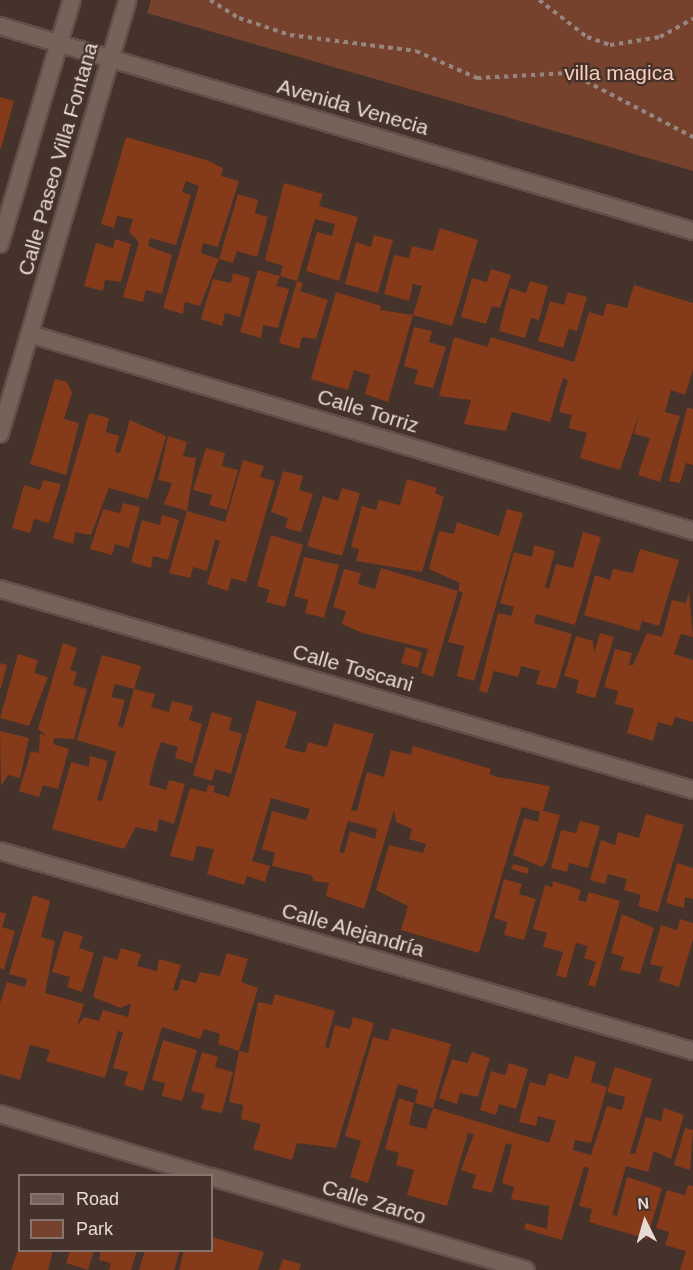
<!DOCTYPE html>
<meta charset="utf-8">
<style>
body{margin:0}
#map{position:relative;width:693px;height:1270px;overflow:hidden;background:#45322b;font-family:Arial,sans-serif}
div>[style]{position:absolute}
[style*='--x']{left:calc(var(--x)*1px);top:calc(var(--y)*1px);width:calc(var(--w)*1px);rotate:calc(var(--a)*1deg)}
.green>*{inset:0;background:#76422d}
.building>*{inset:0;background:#853a19}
.path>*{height:4px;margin-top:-2px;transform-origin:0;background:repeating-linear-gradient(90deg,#968680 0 4.5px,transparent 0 9px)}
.roads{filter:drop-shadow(2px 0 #605049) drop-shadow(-2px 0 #605049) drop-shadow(0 2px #605049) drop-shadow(0 -2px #605049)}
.minor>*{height:16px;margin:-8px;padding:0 8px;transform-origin:8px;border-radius:8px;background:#776259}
.tertiary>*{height:16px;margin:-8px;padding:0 8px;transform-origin:8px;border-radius:8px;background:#776259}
.secondary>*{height:16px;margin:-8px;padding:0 8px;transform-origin:8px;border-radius:8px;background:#776259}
span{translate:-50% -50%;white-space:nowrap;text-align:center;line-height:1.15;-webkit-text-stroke:4.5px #45322b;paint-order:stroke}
.park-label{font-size:21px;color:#fbcebc}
.street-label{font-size:21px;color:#e7dad5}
.legend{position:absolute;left:18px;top:1174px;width:195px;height:78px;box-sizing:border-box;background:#45322b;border:2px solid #86756f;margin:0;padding:8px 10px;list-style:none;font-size:18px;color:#e7dad5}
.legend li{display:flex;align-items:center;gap:12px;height:30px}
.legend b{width:30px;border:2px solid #86756f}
.north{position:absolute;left:615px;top:1192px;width:60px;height:60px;-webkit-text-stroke:4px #45322b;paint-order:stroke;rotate:355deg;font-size:16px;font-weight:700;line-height:24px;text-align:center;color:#e7dad5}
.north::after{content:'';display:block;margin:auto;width:21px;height:27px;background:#e7dad5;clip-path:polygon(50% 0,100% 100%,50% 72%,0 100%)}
</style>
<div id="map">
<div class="green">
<i style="clip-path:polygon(151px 0,693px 0,693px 171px,147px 13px)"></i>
</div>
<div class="building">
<i style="clip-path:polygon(0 97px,14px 101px,1px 148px,0 148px)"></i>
<i style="clip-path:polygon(126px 137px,206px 160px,223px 168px,221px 176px,239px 181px,218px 247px,203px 243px,201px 253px,219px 259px,238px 194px,258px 200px,255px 213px,268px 217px,257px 257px,237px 251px,233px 263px,219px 259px,200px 306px,185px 302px,183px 314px,163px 308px,199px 186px,186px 181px,182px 192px,191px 195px,176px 245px,150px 238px,148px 246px,172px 255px,162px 294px,146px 290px,143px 302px,123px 297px,139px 242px,129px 232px,133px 219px,117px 216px,114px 228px,101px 224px)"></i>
<i style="clip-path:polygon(284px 183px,323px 194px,319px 206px,358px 217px,339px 281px,306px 271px,317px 232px,332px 236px,335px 224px,315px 219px,297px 281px,280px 276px,283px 266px,265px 260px)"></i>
<i style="clip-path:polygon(440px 228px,478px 240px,452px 326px,413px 315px,388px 402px,365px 394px,370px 375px,354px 370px,348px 390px,311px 379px,336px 292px,381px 306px,380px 310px,413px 315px,422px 286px,413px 284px,409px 301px,384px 294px,394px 255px,409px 258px,412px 246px,433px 251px)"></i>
<i style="clip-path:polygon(374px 235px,393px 240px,378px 293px,345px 284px,356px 242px,371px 247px)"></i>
<i style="clip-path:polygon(115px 239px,131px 244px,121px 282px,105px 280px,103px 291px,84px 286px,96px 243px,113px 248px)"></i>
<i style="clip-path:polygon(491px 269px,511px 275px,500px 308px,492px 306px,486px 324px,461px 317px,472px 278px,487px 282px)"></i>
<i style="clip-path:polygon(258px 270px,280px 276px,276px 286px,289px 289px,278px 328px,263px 325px,261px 338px,240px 332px)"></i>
<i style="clip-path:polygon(233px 273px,250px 278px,240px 317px,225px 313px,222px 326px,201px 319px,213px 279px,231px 283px)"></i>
<i style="clip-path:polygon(297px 281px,303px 283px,300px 291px,328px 300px,316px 339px,302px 337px,299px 349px,279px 343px)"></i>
<i style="clip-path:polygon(530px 281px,548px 286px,539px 320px,531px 318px,525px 338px,499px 331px,510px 288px,526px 293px)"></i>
<i style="clip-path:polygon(634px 285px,693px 303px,693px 370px,685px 395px,671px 390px,665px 412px,680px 416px,660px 482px,638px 475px,650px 438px,634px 434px,639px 414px,620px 470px,580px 458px,587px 433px,569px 428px,572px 415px,559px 412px,568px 380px,563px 378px,550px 422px,512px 412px,506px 431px,464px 424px,471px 400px,439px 396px,454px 337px,487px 347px,491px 337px,574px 362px,589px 312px,603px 316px,607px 303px,627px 308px)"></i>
<i style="clip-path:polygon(568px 292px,587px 297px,577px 331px,569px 329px,563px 348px,538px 341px,550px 301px,564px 305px)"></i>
<i style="clip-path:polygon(414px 327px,432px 331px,429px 342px,446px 347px,433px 388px,414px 384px,418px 370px,404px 366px)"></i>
<i style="clip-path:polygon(55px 379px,67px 382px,72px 393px,64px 419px,79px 423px,66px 475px,30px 464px)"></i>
<i style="clip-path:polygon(687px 407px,693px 409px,693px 465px,686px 463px,680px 483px,669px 481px)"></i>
<i style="clip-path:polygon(89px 413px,109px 418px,106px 432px,119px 436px,115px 452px,120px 453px,130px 420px,166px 436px,148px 499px,109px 488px,91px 535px,75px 532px,73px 544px,53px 538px)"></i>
<i style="clip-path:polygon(168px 436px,187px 442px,183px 456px,196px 458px,187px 511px,164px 504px,172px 483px,158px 480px)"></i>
<i style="clip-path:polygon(206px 448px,225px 453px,222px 466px,238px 470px,227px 510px,209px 505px,212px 495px,193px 490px)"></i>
<i style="clip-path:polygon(243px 460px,264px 466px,260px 477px,275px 481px,246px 582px,231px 578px,228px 591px,207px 584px,220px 541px,215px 540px,207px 571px,193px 567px,190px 578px,169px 573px,187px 511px,225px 522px)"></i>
<i style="clip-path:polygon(283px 471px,303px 476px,299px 490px,313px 494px,301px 532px,285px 528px,288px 518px,271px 512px)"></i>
<i style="clip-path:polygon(407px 479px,437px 488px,435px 493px,444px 497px,422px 572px,356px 561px,359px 549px,351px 547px,362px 506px,376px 510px,379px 500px,400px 505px)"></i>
<i style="clip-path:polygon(43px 480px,61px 484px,49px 523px,34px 519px,30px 533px,12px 528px,24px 485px,40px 490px)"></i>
<i style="clip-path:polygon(342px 488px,360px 493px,342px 556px,307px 546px,323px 496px,338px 501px)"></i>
<i style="clip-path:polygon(123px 503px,140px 507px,129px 548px,115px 544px,112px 555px,90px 549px,103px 509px,120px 513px)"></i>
<i style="clip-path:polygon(507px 509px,523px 513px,474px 681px,457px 676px,464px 646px,448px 642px,463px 592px,458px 591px,460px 583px,429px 569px,439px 531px,454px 534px,457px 522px,499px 536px)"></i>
<i style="clip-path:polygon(162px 515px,179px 520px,168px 560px,153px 556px,151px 568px,131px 562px,142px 520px,160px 525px)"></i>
<i style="clip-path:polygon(583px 532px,601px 537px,575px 625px,536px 614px,534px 623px,572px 634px,556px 689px,536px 684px,540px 671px,521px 666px,518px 677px,494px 671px,487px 693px,479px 691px,498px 613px,511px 616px,514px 607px,500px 603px,514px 552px,532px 557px,534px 545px,555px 551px,545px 587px,549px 589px,556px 564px,573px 568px)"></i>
<i style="clip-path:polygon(271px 535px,303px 545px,285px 607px,266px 602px,270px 590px,257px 586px)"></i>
<i style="clip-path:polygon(640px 549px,679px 560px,659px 626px,642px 621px,639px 631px,584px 615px,595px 575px,610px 580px,613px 569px,633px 573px)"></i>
<i style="clip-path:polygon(304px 557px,339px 565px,324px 618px,305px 613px,308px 600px,294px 596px)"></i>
<i style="clip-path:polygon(381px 568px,458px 591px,433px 677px,421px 673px,428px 649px,362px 633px,342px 624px,346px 611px,333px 607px,344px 569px,361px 573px,358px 584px,375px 589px)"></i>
<i style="clip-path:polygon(689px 591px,693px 637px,681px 634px,674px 654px,693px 660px,693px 722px,675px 717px,672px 726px,658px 722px,653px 741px,627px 733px,634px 709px,615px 704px,618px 691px,604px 687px,615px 649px,632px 653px,629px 665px,633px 665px,647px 633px,662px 637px,672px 600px,686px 603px)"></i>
<i style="clip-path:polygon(600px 633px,614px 637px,595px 698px,576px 693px,579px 680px,564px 676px,576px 636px,593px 641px,594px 653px)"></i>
<i style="clip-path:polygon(63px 643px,77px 648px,70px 670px,77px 672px,73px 685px,87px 689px,74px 739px,54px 738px,53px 744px,69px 749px,58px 789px,43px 785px,39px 797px,19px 791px,31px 751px,39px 753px,40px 734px,46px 735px,38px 729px)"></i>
<i style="clip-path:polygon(406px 647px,422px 652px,418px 668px,401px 663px)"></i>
<i style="clip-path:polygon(18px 654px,38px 660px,34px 673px,48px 677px,29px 726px,0 718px)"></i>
<i style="clip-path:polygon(evenodd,102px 655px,141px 666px,134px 689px,155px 694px,151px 707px,169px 712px,172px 701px,193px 706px,189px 720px,202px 724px,192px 763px,175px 758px,178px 747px,161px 742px,154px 763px,149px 785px,166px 790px,169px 780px,185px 784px,174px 824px,159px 819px,157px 832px,136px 827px,124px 849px,52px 829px,71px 762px,89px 767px,90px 756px,108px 761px,97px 800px,102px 801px,116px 752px,77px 740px,102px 655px,115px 684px,134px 689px,123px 728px,118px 726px,125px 700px,111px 697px,115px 684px)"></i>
<i style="clip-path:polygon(0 663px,7px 665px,1px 688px,0 688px)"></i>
<i style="clip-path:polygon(evenodd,257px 700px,297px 712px,285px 748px,305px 753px,308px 742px,327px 747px,334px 723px,374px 734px,351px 810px,357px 811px,367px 772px,384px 777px,391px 750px,411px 755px,413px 746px,491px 769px,489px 774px,497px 777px,550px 786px,543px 811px,560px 815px,547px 861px,542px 867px,513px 855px,524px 818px,538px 822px,540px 812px,522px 807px,479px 953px,401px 930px,408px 906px,376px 890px,389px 845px,423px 853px,426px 844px,409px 839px,412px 829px,396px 822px,394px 810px,364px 909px,326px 896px,329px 883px,314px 881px,311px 875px,272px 866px,275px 853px,262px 849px,272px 811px,306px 820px,310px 809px,271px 798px,252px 861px,270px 866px,265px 882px,247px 876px,244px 885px,207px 874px,214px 849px,197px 846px,193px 861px,170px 856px,190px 788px,206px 792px,208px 785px,215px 786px,213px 792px,229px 797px,257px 700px,348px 821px,377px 829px,375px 839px,350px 831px,344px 853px,339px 852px,348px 821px)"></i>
<i style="clip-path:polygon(212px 712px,232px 718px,229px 730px,242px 734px,231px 774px,215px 769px,212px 781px,193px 775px)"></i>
<i style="clip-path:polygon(0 731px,29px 738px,20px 778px,8px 775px,1px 786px)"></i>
<i style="clip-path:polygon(646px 814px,684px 825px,658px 912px,638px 906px,641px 895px,624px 890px,627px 879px,608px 874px,605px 884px,590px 880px,601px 840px,615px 845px,618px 832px,639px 838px)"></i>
<i style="clip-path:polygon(580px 821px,600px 826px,588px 868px,569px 863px,567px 872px,551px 868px,561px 830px,576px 833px)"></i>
<i style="clip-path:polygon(677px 863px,693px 868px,693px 899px,685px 897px,684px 908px,666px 903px)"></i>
<i style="clip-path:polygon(513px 864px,529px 868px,527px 874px,511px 869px)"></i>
<i style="clip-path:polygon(504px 879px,522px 884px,519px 894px,536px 899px,524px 940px,504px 935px,507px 922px,494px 918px)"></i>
<i style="clip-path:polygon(553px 881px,581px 890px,578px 900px,586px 902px,589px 892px,620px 901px,595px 987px,588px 985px,596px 962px,584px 958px,588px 946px,576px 943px,566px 978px,556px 975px,563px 952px,543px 947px,547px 933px,533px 929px,545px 885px,552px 887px)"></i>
<i style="clip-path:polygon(33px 895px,50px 901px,41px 937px,55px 941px,45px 993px,84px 1004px,77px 1026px,84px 1017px,99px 1021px,103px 1010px,128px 1017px,131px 1003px,121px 1008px,93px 997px,104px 956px,117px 960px,121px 948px,141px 954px,137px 966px,157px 971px,159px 959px,181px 965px,173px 990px,178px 991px,181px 979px,196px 983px,200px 972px,220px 976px,227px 953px,248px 959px,241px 982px,258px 988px,239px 1051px,248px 1053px,258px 1002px,272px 1005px,275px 994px,335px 1011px,325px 1047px,329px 1048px,335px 1025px,350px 1029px,353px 1017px,374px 1023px,336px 1148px,297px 1143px,292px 1160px,253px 1149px,261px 1124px,241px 1119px,243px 1105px,229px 1102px,239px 1051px,218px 1044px,220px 1034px,204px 1029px,200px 1039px,162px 1027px,143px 1091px,124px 1085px,128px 1072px,113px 1068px,123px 1032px,118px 1031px,105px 1078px,46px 1061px,50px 1050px,30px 1045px,20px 1080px,0 1074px,0 1003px,7px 982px,25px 987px,27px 979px,9px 974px)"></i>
<i style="clip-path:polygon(0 912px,6px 914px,2px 927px,15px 931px,4px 970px,0 968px)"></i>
<i style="clip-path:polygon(622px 914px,654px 928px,640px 974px,620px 970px,624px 957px,611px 953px)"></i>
<i style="clip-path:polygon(680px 919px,693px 923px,693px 939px,679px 987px,659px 981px,663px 967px,650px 964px,661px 925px,677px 930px)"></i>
<i style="clip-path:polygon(64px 931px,83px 936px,79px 948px,94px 953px,82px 992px,67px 987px,70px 977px,52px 972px)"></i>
<i style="clip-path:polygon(392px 1028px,451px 1044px,433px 1108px,415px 1103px,418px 1090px,398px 1084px,368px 1183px,350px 1177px,361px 1141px,345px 1136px,373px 1037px,388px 1041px)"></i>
<i style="clip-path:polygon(163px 1040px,197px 1050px,182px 1101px,162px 1096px,165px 1083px,152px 1080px)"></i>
<i style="clip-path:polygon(202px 1052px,218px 1057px,215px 1067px,233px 1072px,222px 1113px,201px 1109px,205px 1094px,191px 1091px)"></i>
<i style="clip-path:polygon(472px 1052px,490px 1058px,478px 1097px,460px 1093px,457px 1104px,439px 1098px,452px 1059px,467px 1063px)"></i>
<i style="clip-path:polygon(575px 1056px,596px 1062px,591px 1082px,607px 1087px,591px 1143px,575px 1140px,573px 1150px,591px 1155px,607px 1106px,622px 1110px,625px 1097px,607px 1092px,615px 1067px,652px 1079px,630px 1153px,635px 1154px,646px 1117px,661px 1121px,664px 1108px,684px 1115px,671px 1159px,654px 1151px,648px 1172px,626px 1166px,612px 1215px,617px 1216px,627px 1177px,662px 1188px,647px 1239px,589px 1222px,592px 1209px,579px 1206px,589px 1168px,584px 1167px,562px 1240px,524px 1229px,526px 1223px,547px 1229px,549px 1206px,511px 1199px,514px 1187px,502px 1183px,512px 1145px,506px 1143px,492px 1193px,472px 1188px,476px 1175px,461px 1170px,474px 1134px,468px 1133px,447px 1206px,407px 1195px,414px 1170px,396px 1165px,399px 1153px,385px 1149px,399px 1098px,414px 1103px,409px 1125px,426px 1129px,433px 1108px,549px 1143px,556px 1121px,538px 1116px,536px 1126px,519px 1122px,530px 1082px,545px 1086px,549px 1073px,568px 1079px)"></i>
<i style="clip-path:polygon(509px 1063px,528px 1069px,516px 1109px,499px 1104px,496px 1115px,480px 1110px,491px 1071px,505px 1075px)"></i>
<i style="clip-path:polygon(685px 1128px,693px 1130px,690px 1170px,674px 1165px)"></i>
<i style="clip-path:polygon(688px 1185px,693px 1186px,693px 1270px,680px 1270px,686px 1251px,665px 1245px,669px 1232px,656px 1228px,667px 1190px,685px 1195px)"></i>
<i style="clip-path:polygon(212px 1237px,264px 1252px,258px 1270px,179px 1270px,184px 1250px,212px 1250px)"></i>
<i style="clip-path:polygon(18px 1250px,53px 1250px,48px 1270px,11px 1270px)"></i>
<i style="clip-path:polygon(70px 1250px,94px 1250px,88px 1270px,66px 1263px)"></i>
<i style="clip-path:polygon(101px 1250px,137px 1250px,131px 1270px,109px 1270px,111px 1263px,99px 1260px)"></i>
<i style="clip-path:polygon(145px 1250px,180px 1250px,174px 1270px,139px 1270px)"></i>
<i style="clip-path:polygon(283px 1259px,301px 1264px,299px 1270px,279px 1270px)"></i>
</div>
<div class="path">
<i style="--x:210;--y:0;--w:34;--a:32"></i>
<i style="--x:239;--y:18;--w:54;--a:18.4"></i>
<i style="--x:290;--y:35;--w:127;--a:7.2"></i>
<i style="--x:416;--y:51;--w:67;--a:23.9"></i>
<i style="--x:477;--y:78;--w:93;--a:-3.1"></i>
<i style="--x:570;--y:73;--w:139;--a:27.5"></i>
<i style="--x:539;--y:0;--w:61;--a:37.6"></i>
<i style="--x:587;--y:37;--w:24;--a:19"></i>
<i style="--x:610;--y:45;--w:51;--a:-9.1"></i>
<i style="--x:660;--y:37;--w:38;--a:-29"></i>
</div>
<div class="roads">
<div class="minor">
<i style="--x:30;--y:334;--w:692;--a:16.55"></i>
<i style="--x:0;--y:589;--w:722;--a:16.17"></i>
<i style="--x:0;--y:851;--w:721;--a:16.1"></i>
<i style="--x:0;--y:1114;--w:216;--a:16.7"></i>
<i style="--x:212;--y:1177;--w:327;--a:16.5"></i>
</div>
<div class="tertiary">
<i style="--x:0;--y:244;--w:254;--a:-73.6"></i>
<i style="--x:0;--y:434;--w:452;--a:-73.6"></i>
</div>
<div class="secondary">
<i style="--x:0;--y:26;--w:723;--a:16.48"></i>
</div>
</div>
<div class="park-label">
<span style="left:619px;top:73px">villa magica</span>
</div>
<div class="street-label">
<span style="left:353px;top:107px;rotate:16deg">Avenida Venecia</span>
<span style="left:58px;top:159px;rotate:-74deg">Calle Paseo Villa Fontana</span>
<span style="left:368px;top:411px;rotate:17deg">Calle Torriz</span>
<span style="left:353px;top:668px;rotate:16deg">Calle Toscani</span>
<span style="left:353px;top:930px;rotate:16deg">Calle Alejandría</span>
<span style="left:374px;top:1202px;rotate:17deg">Calle Zarco</span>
</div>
<ul class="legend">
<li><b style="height:8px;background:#776259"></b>Road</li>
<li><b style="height:16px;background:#76422d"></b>Park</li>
</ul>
<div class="north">N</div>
</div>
